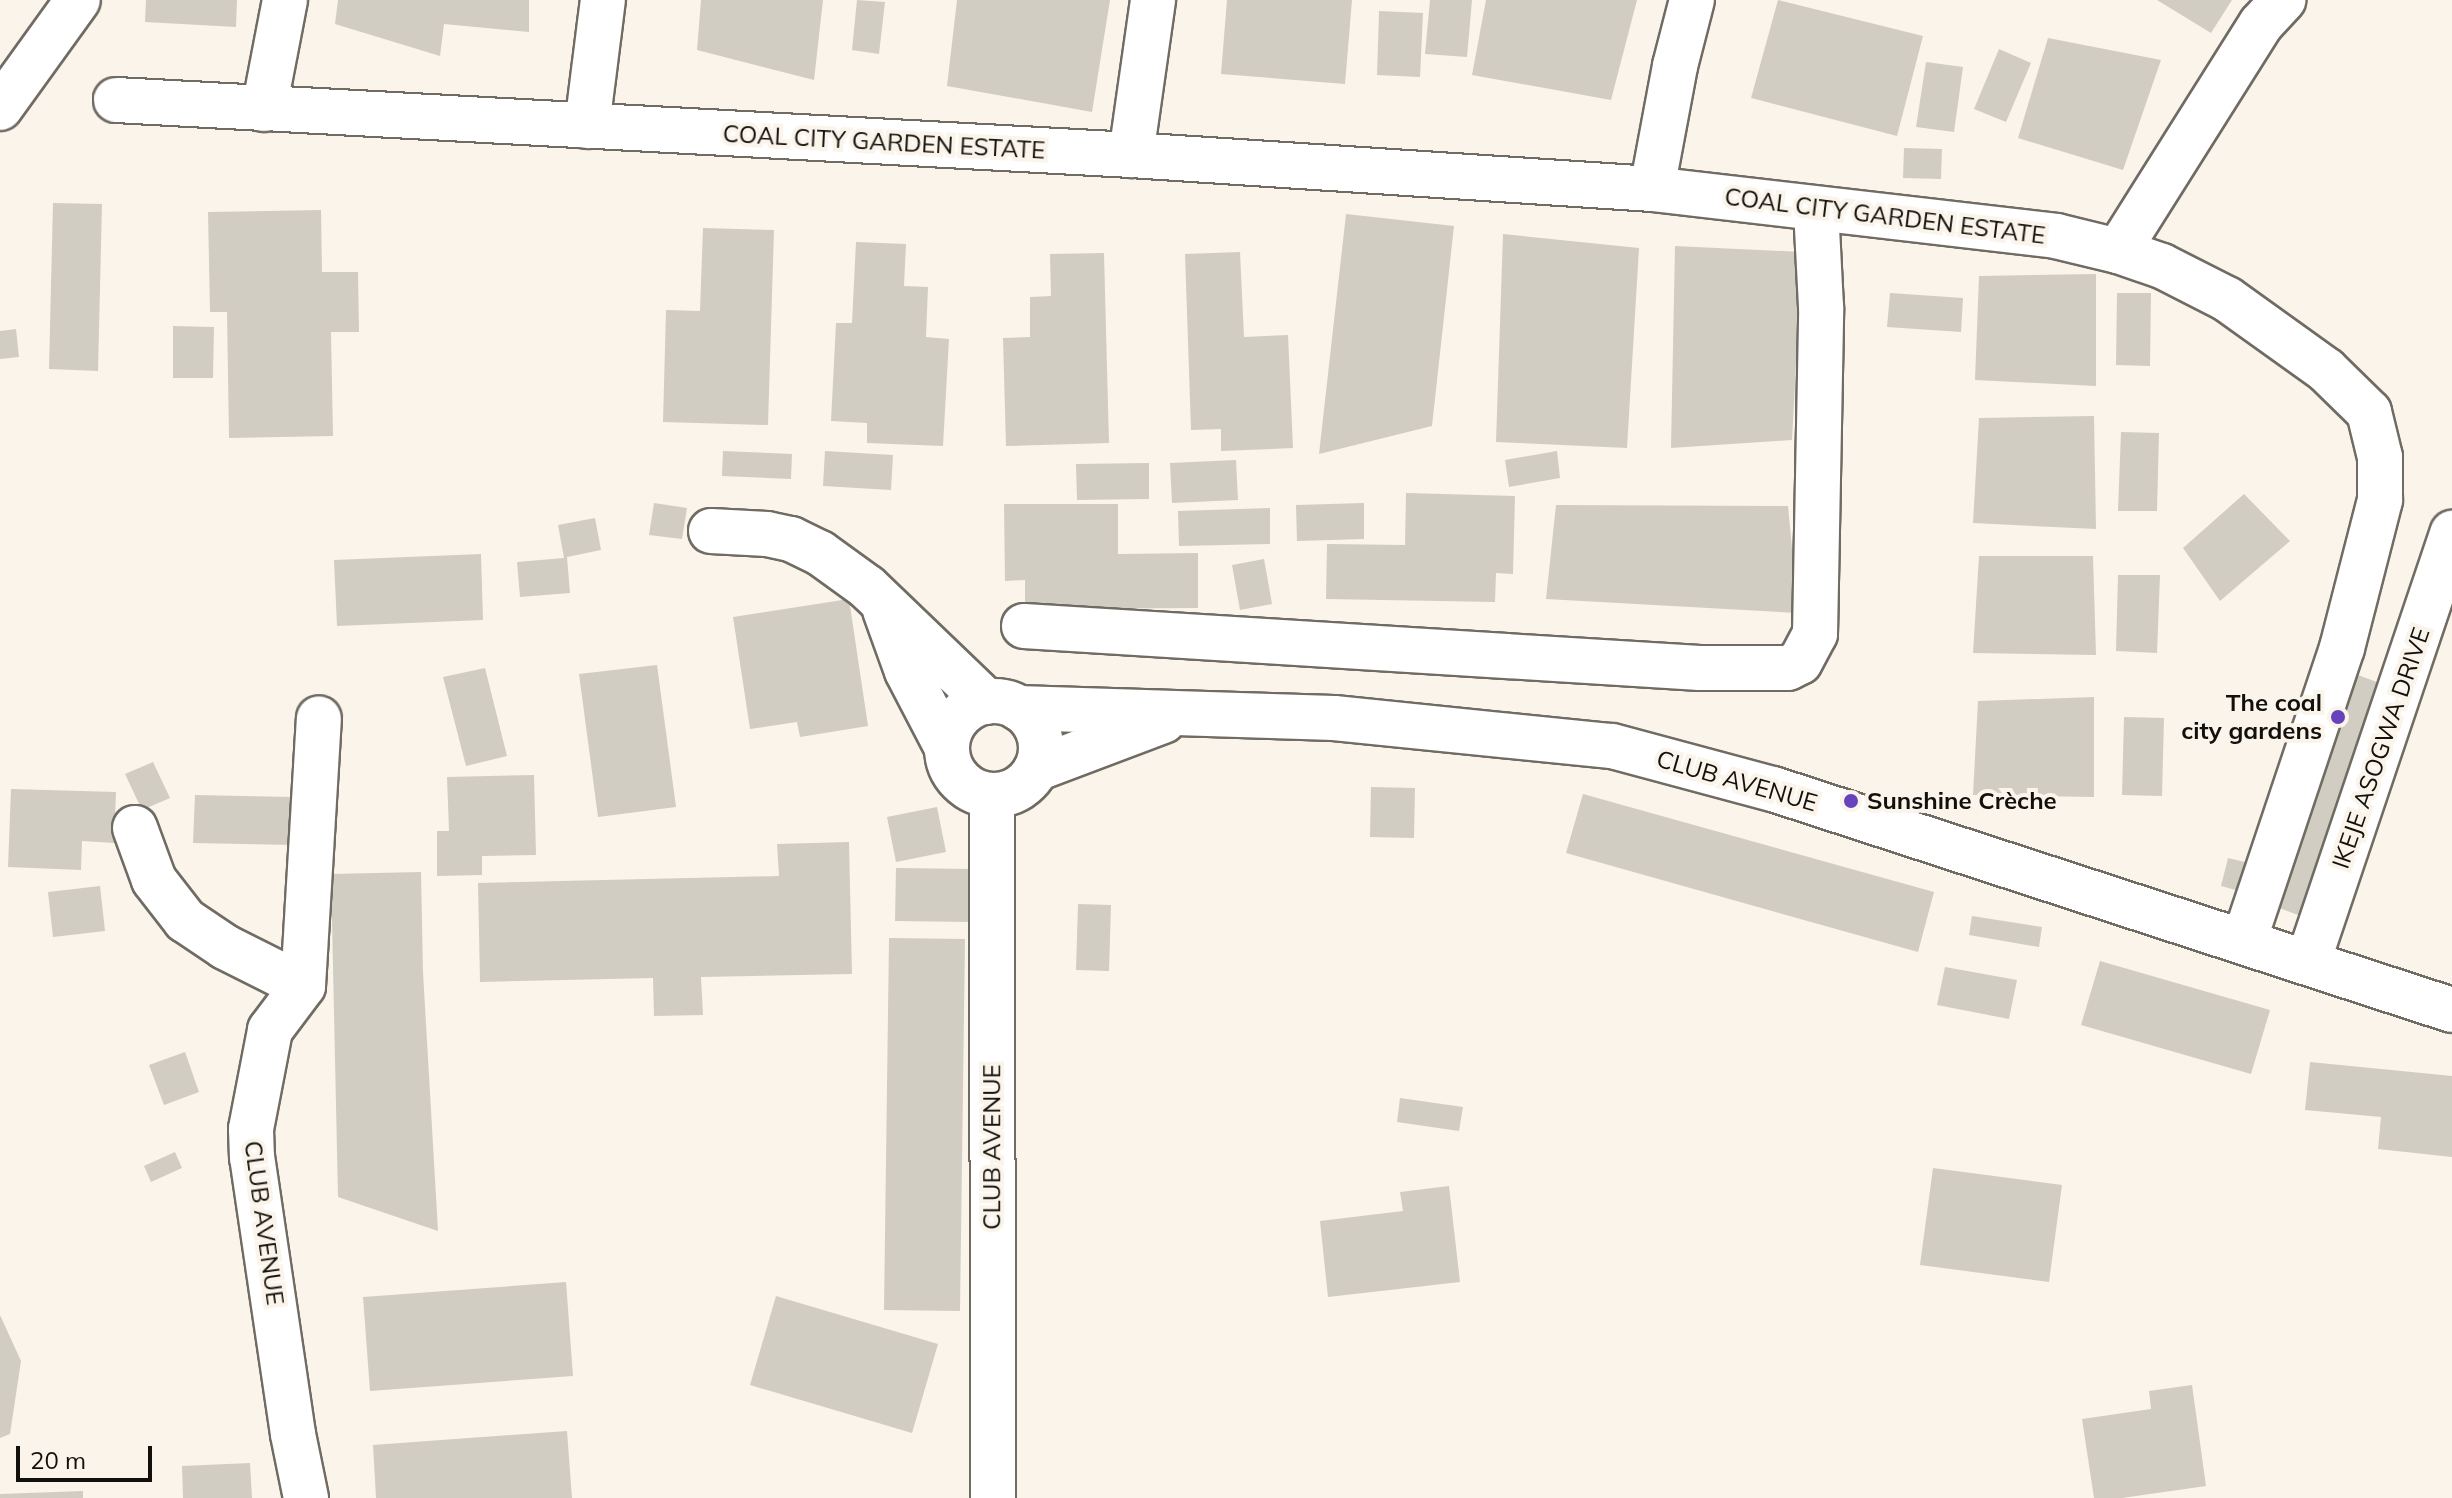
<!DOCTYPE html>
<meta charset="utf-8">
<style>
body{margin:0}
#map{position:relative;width:2452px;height:1498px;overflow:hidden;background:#faf4ea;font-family:Mulish,sans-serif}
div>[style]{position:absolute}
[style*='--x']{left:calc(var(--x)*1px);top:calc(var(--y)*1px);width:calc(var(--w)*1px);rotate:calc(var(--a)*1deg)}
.building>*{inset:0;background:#d2cdc3}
.roads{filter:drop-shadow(2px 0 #706b63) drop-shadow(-2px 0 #706b63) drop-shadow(0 2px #706b63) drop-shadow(0 -2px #706b63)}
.minor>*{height:44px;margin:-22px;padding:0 22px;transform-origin:22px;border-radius:22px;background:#fff}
.minor>.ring{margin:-22px;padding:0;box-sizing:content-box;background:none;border:44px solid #fff;border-radius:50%}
.dots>*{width:22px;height:22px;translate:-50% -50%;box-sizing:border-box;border:4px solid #faf4ea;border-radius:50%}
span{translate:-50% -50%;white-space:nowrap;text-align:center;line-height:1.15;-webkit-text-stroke:8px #faf4ea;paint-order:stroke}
.street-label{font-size:24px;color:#12100d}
.poi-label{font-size:24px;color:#12100d;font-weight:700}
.right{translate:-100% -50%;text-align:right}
.left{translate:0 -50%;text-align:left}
.scale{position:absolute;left:16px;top:1446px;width:136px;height:36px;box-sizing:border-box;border:4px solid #12100d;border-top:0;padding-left:10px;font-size:24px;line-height:28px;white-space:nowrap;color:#12100d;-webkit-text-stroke:6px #faf4ea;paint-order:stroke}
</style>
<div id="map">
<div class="building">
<i style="clip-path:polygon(146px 0,237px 0,236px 27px,145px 22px)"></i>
<i style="clip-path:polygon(338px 0,529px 0,529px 32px,444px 24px,440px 56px,335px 24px)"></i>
<i style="clip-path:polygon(701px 0,823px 0,814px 80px,697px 50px)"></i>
<i style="clip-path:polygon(857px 0,885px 2px,879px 54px,852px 50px)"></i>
<i style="clip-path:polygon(957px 0,1110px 0,1092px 112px,947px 86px)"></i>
<i style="clip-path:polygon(1227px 0,1352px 0,1345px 84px,1221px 74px)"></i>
<i style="clip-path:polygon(1430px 0,1472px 0,1467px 57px,1425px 54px)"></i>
<i style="clip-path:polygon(1486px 0,1637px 0,1611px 100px,1472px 75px)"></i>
<i style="clip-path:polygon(1778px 0,1923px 36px,1897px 136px,1751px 98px)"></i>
<i style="clip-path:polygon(2157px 0,2232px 0,2211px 33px)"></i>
<i style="clip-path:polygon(1379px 11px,1423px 13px,1420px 77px,1377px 75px)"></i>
<i style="clip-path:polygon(2048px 38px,2161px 60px,2123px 170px,2018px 138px)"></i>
<i style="clip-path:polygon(1999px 49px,2031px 63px,2006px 122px,1974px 109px)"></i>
<i style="clip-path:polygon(1926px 62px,1963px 67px,1954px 132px,1916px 127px)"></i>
<i style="clip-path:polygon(1904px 148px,1942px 149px,1941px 179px,1903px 178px)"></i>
<i style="clip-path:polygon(53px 203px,102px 204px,98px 371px,49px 369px)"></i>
<i style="clip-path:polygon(321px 210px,322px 272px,358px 272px,359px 332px,331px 332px,333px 436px,229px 438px,227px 312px,210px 312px,208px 212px)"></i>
<i style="clip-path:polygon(1346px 214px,1454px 226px,1432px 426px,1319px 454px)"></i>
<i style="clip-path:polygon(703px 228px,774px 230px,768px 425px,663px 422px,666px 310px,700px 311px)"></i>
<i style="clip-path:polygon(1503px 234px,1639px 248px,1627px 448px,1496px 442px)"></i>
<i style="clip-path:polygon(856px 242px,906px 244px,904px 286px,928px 287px,926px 337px,949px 339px,943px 446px,867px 443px,867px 423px,831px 421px,836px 323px,852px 323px)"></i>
<i style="clip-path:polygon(1675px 246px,1802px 252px,1792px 440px,1671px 448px)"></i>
<i style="clip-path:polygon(1240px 252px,1244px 337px,1288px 335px,1293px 448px,1221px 451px,1221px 429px,1191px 430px,1185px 254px)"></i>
<i style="clip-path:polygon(1104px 253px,1109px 443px,1006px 446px,1003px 338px,1030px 337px,1030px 297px,1051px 296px,1050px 254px)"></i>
<i style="clip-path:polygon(2096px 274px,2096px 386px,1975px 380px,1979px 276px)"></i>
<i style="clip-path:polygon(1890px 293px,1963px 298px,1961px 332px,1887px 327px)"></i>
<i style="clip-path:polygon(2117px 293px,2151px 293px,2150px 366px,2116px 365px)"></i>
<i style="clip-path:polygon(173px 326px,214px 327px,213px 378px,173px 378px)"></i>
<i style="clip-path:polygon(16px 329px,19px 357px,0 359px,0 331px)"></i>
<i style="clip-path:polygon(2094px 416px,2096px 529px,1973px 523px,1979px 418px)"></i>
<i style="clip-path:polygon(2121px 432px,2159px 433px,2157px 511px,2118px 511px)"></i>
<i style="clip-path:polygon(723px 451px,792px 454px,791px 479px,722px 476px)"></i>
<i style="clip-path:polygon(825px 451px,893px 455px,891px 490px,823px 486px)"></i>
<i style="clip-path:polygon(1557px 451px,1560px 478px,1509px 487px,1505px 460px)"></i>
<i style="clip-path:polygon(1236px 460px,1238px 500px,1172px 503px,1170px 463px)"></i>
<i style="clip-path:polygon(1149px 463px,1149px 499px,1077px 500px,1076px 464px)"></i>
<i style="clip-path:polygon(1406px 493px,1515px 496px,1513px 574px,1496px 573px,1495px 602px,1326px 599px,1327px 544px,1405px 545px)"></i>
<i style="clip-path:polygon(2244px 494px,2290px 541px,2220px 601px,2183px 548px)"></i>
<i style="clip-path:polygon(654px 503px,687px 508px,682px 539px,649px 535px)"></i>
<i style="clip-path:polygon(1364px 503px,1364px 539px,1297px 541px,1296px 505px)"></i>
<i style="clip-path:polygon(1004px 504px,1118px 504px,1118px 554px,1198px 553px,1198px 608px,1025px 609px,1025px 580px,1005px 581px)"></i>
<i style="clip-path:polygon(1556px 505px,1788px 506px,1798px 613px,1546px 599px)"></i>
<i style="clip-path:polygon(1270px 508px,1270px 544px,1179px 546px,1178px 511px)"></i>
<i style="clip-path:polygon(595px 518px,601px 550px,567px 557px,570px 593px,520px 597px,517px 562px,564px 558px,558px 525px)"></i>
<i style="clip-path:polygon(481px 554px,483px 620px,337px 626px,334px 560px)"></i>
<i style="clip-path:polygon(1979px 556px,2093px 556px,2096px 655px,1973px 653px)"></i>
<i style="clip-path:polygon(1264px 559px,1272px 604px,1240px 610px,1232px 565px)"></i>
<i style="clip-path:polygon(2118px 575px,2160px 575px,2157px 653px,2116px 651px)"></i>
<i style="clip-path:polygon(849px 599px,868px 726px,800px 737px,797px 722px,750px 729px,733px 617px)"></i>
<i style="clip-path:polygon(657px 665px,676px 807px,598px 817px,579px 674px)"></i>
<i style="clip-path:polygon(485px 668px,507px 756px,466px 766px,443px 677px)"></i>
<i style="clip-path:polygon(2358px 675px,2398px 690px,2309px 919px,2269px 904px)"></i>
<i style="clip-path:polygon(2094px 697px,2094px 797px,1973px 795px,1978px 701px)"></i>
<i style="clip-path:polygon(2124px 717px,2164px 718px,2162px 796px,2122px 795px)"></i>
<i style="clip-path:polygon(153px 762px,170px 798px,142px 810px,125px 774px)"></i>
<i style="clip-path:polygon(534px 775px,536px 855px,482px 856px,482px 875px,437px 876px,437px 831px,449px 831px,447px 777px)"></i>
<i style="clip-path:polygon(1371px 787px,1415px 788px,1414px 838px,1370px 837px)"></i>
<i style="clip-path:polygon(11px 789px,116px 792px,114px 843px,82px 841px,81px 870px,8px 867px)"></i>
<i style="clip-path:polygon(1583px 794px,1934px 892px,1918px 952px,1566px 853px)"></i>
<i style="clip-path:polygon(195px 795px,295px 797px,294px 845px,193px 843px)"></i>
<i style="clip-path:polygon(937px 807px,946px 852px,896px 862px,887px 817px)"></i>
<i style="clip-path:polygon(849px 842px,852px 974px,701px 977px,703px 1015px,654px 1016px,653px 978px,480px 982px,478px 883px,779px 876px,777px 844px)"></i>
<i style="clip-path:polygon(2228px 858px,2262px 866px,2254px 895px,2221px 886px)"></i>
<i style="clip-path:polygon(896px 868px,974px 869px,973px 922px,895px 921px)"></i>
<i style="clip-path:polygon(421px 872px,423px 972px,438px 1231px,338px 1197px,331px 874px)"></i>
<i style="clip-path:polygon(100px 886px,105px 931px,53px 937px,48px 892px)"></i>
<i style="clip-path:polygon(1078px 904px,1111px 905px,1109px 971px,1076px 970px)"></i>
<i style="clip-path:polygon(1972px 916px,2042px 927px,2039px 947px,1969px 935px)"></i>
<i style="clip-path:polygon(889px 938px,965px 939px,960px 1311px,884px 1310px)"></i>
<i style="clip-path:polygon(2100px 961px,2270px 1010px,2251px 1074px,2081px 1025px)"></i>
<i style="clip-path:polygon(1945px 967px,2017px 980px,2009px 1019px,1937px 1005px)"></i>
<i style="clip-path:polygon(185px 1052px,199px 1092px,164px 1105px,149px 1065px)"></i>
<i style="clip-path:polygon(2310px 1062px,2452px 1076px,2452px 1157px,2378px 1149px,2381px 1117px,2305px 1110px)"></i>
<i style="clip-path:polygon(1400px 1098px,1463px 1107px,1459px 1131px,1397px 1122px)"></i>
<i style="clip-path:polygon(175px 1152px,182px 1168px,151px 1182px,144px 1166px)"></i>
<i style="clip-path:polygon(1933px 1168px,2062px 1185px,2049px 1282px,1920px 1265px)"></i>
<i style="clip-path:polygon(1449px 1186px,1460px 1282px,1328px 1297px,1320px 1221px,1403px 1211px,1400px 1192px)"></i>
<i style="clip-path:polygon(566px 1282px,573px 1376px,370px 1391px,363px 1297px)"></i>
<i style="clip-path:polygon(776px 1296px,938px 1344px,912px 1433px,750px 1385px)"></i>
<i style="clip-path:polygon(0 1315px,21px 1361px,10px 1434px,0 1438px)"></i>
<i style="clip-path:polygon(2192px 1385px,2206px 1486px,2122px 1498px,2094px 1498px,2082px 1419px,2151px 1409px,2149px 1391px)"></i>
<i style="clip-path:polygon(567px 1431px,572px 1498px,376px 1498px,373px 1445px)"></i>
<i style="clip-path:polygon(250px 1463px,252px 1498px,183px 1498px,182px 1466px)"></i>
<i style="clip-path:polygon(83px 1491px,83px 1498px,0 1498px,0 1494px)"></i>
</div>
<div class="roads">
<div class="minor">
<i style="--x:116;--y:100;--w:1016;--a:3.1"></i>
<i style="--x:1131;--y:155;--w:522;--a:3.73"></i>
<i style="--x:1652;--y:189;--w:407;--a:6.6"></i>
<i style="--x:2056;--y:236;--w:64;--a:13.6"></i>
<i style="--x:2118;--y:251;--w:46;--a:18.8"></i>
<i style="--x:2162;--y:266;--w:73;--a:26.9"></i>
<i style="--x:2227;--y:299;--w:122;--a:35.6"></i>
<i style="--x:2326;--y:370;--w:60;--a:44.3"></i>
<i style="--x:2369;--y:412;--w:46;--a:76.3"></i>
<i style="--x:2380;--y:457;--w:43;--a:90"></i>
<i style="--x:2380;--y:500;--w:153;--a:104.4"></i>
<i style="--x:2342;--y:648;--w:309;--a:108.5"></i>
<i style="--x:0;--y:108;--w:133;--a:-54.2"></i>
<i style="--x:264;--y:109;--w:111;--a:-79.1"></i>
<i style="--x:587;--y:126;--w:127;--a:-82.8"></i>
<i style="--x:1131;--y:155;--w:157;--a:-81.9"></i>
<i style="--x:1652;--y:189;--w:125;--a:-79.4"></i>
<i style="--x:1675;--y:66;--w:68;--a:-75.6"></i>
<i style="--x:2118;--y:251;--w:268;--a:-57.8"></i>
<i style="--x:2261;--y:24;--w:33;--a:-47"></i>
<i style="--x:711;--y:531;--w:56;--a:3.1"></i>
<i style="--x:767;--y:534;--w:25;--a:12"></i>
<i style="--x:791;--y:539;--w:32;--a:26"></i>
<i style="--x:820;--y:553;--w:58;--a:35.9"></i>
<i style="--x:867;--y:587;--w:166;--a:43.8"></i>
<i style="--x:885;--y:610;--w:65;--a:70.2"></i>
<i style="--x:907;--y:671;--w:85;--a:62.5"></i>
<i style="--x:1024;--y:626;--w:677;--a:3.56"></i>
<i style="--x:1700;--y:668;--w:88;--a:0"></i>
<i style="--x:1788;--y:668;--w:13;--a:-27"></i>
<i style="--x:1800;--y:662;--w:32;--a:-62"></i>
<i style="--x:1815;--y:634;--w:327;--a:-88.9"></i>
<i style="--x:1821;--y:307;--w:98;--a:-92.9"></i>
<i class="ring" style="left:947px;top:701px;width:50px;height:50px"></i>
<i style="--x:1018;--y:708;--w:316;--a:1.8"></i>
<i style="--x:1334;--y:718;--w:279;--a:5.8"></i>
<i style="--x:1612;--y:746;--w:167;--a:15"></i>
<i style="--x:1773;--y:789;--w:714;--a:18.03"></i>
<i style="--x:1036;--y:769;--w:136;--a:-20.7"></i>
<i style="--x:992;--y:795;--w:703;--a:89.92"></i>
<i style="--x:135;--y:828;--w:55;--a:69.9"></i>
<i style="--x:154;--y:880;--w:51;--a:52.2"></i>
<i style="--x:185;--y:920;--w:48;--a:34"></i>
<i style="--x:225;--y:947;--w:87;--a:26.6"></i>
<i style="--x:2308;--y:962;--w:453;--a:-71.4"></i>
<i style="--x:306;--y:1498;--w:65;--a:-101.5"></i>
<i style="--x:293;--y:1434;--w:279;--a:-98.4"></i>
<i style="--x:252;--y:1158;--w:29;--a:-92"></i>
<i style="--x:251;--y:1129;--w:101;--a:-79.1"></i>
<i style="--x:270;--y:1030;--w:55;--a:-53.1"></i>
<i style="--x:303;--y:986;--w:268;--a:-86.6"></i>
</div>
</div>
<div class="dots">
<i style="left:2338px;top:717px;background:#6643bc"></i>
<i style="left:1851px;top:801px;background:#6643bc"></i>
</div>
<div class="street-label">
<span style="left:884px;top:142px;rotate:3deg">COAL CITY GARDEN ESTATE</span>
<span style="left:1885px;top:216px;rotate:7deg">COAL CITY GARDEN ESTATE</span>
<span style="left:2381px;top:748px;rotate:-71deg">IKEJE ASOGWA DRIVE</span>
<span style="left:1737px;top:781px;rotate:16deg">CLUB AVENUE</span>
<span style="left:992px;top:1147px;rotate:-90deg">CLUB AVENUE</span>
<span style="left:264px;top:1223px;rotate:82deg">CLUB AVENUE</span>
</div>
<div class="poi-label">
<span class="right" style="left:2322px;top:717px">The coal<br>city gardens</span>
<span class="left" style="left:1867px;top:801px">Sunshine Crèche</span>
</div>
<div class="scale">20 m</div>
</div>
